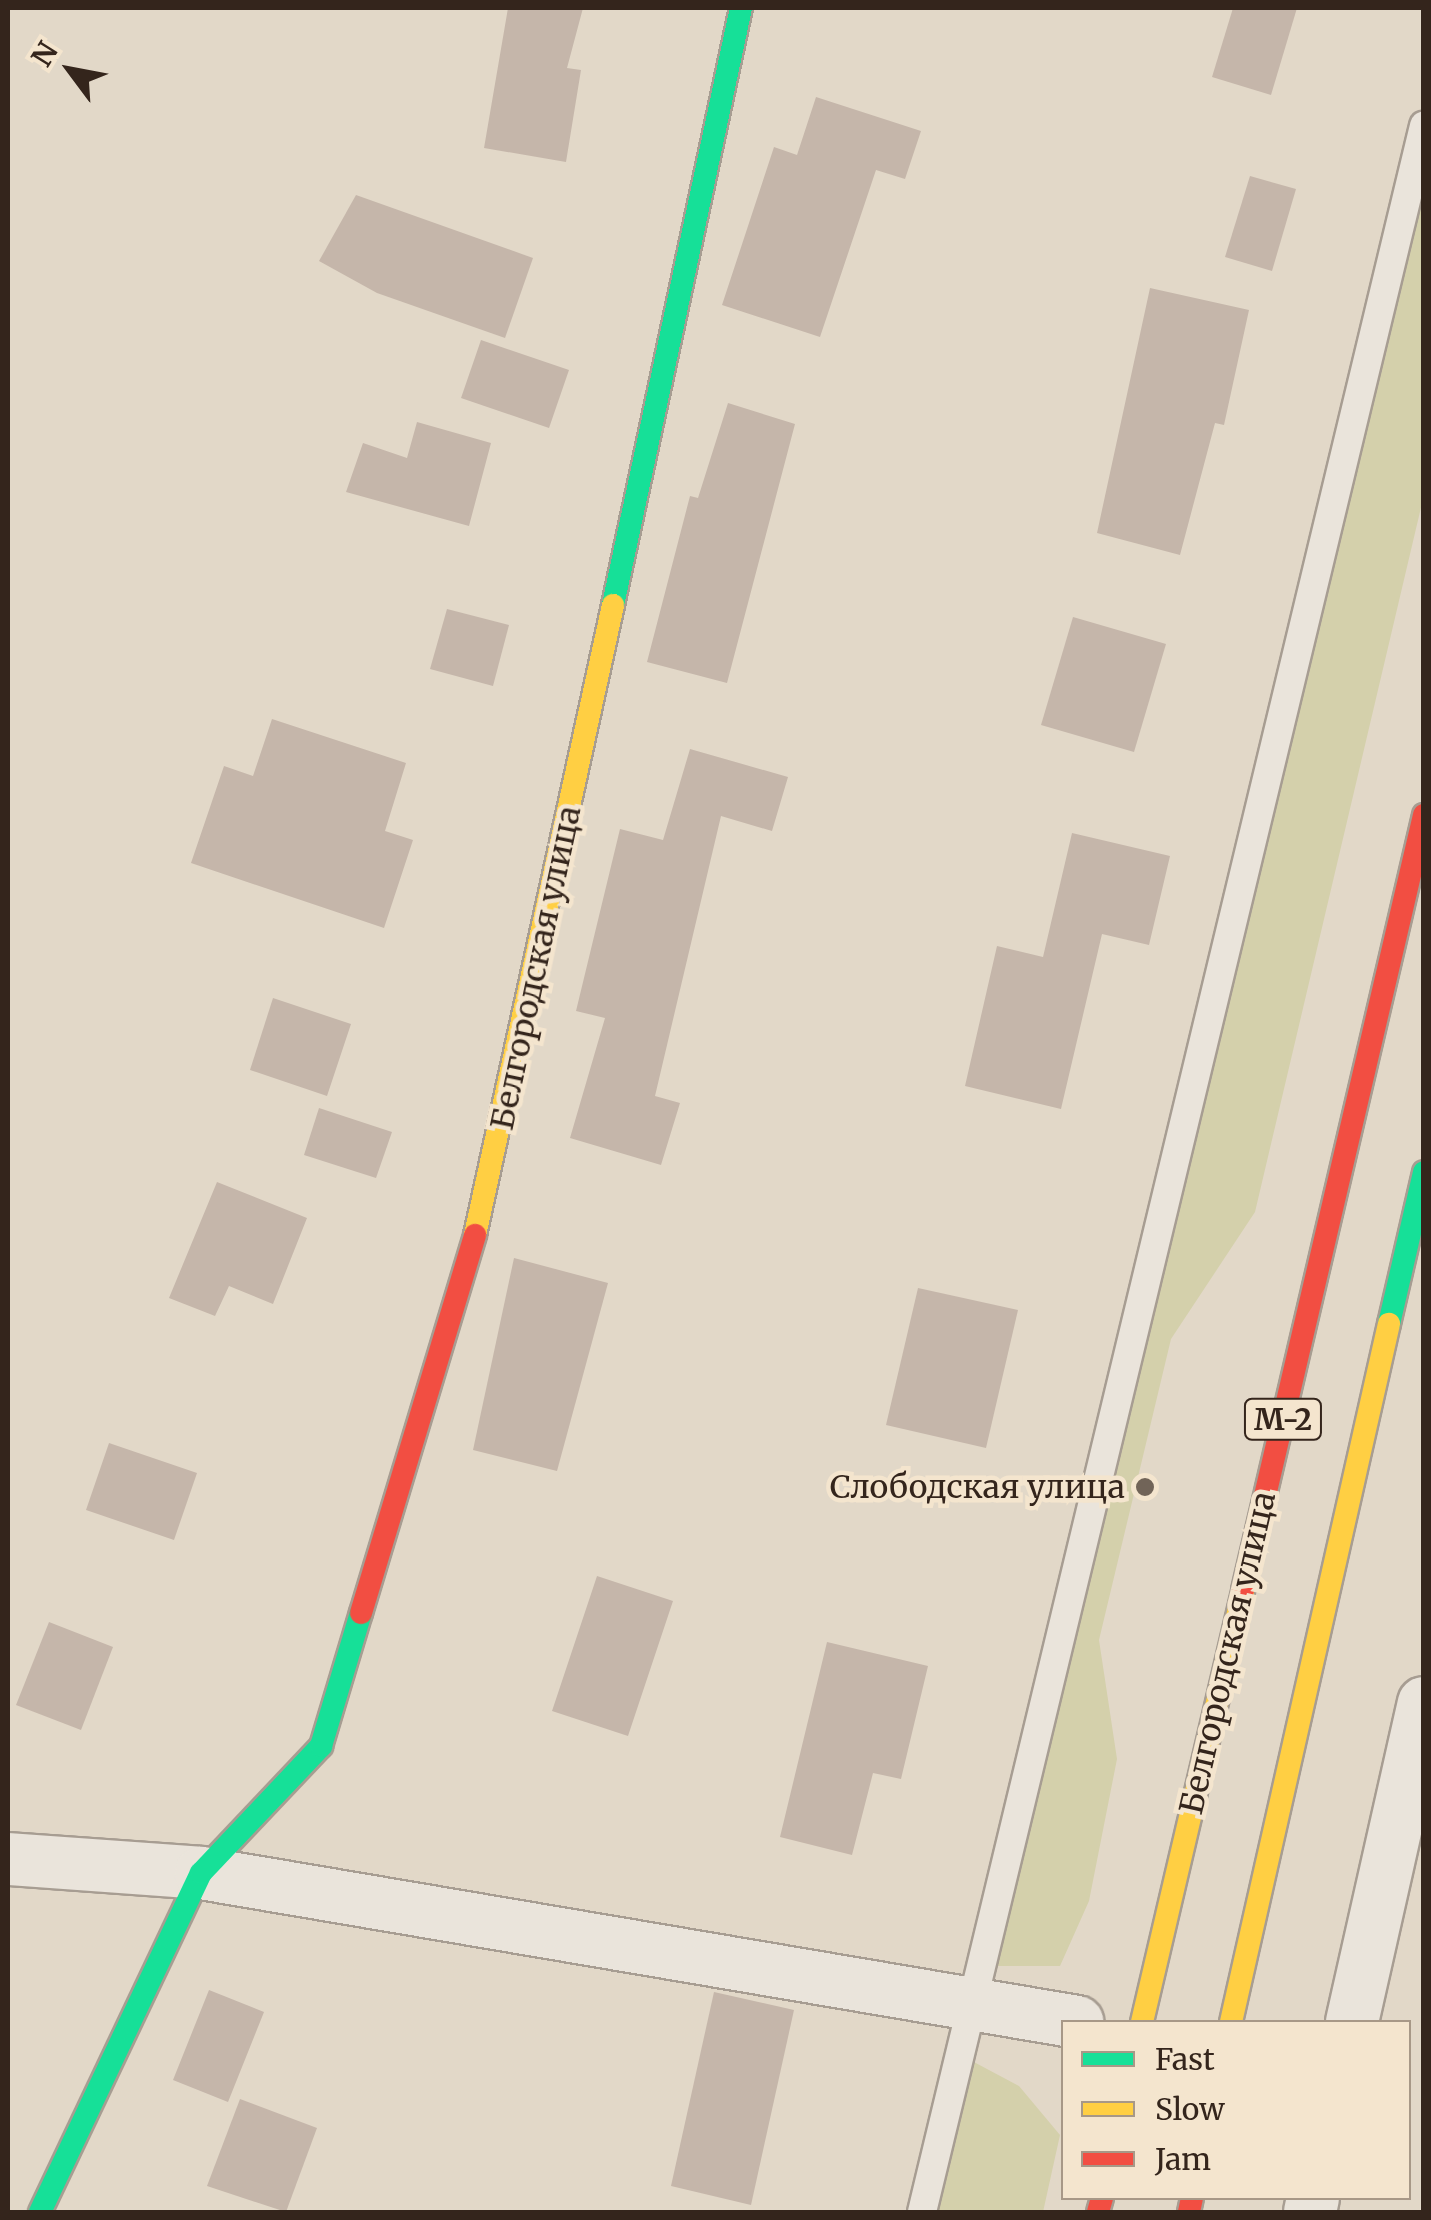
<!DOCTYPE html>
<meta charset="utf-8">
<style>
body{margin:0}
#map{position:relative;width:1431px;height:2220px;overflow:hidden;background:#e2d8c8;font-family:Merriweather,serif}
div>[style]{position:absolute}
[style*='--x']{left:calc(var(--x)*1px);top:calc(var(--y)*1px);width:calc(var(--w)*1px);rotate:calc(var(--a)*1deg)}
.green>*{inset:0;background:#d4d0ab}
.building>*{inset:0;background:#c5b6aa}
.roads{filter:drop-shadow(2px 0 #a79d92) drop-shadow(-2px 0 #a79d92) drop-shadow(0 2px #a79d92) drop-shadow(0 -2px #a79d92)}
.lane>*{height:28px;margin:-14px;padding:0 14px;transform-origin:14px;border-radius:14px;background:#eae4db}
.street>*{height:52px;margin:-26px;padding:0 26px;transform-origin:26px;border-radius:26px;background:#eae4db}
.fast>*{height:22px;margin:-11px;padding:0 11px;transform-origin:11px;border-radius:11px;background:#16e098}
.slow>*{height:22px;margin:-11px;padding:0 11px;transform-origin:11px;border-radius:11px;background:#ffcf43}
.jam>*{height:22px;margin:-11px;padding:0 11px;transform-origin:11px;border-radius:11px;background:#f24e42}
.dots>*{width:28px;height:28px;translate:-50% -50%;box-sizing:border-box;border:5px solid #f4e5ce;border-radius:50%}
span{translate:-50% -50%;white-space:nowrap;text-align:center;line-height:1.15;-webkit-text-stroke:9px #f4e5ce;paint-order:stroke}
.shield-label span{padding:2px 8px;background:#f4e5ce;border:2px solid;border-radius:8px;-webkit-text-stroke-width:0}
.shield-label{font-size:30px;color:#34251c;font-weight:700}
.street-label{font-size:32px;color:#34251c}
.poi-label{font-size:32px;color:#34251c}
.right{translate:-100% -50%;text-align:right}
.frame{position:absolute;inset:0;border:10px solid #34251c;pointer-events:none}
.legend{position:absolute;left:1061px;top:2020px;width:350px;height:180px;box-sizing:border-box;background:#f4e5ce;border:2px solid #a79887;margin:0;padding:12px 18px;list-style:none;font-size:30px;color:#34251c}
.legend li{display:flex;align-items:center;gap:20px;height:50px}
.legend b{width:50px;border:2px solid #a79887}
.north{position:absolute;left:20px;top:20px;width:100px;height:100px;-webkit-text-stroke:8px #f4e5ce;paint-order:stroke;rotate:302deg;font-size:28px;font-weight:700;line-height:40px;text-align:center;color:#34251c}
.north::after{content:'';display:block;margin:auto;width:35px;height:45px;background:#34251c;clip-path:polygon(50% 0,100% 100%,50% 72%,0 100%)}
</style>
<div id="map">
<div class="green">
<i style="clip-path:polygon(1423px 144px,1423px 499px,1255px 1212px,1171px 1339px,1099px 1640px,1117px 1759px,1089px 1901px,1060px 1966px,986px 1966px)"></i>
<i style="clip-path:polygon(972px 2061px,1019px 2086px,1060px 2135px,1043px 2212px,938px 2212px)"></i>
</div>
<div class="building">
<i style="clip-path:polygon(508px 8px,583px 8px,567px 68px,581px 70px,566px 162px,484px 148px)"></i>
<i style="clip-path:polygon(1233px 8px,1297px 8px,1271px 95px,1212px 77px)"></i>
<i style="clip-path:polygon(816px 97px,921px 131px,905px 179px,876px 170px,820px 337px,722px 305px,774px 147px,797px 155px)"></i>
<i style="clip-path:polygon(1250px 176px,1296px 189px,1272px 271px,1225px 257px)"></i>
<i style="clip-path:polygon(356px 195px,533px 258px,505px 338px,377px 293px,319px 261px)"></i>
<i style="clip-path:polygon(1150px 288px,1249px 310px,1224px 425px,1215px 423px,1180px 555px,1097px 533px)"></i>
<i style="clip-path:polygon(481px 340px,569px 370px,549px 428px,461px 398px)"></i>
<i style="clip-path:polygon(728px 403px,795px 424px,727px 683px,647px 662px,690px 496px,698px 498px)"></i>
<i style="clip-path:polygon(417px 422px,491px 443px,469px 526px,346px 492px,363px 443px,407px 458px)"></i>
<i style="clip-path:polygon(447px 609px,509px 625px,493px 686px,430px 669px)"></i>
<i style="clip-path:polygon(1073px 617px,1166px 644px,1134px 752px,1041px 725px)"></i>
<i style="clip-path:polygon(272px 719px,406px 763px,385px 831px,413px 840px,384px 928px,191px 863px,224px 766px,253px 776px)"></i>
<i style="clip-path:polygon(690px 749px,788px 777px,772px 831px,721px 816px,655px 1096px,680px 1103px,661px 1165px,570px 1138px,605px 1018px,576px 1011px,620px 829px,663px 840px)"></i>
<i style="clip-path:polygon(1072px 833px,1170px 856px,1149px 945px,1102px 934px,1061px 1109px,965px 1086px,997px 946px,1043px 957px)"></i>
<i style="clip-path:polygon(273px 998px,351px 1024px,327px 1096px,250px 1070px)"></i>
<i style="clip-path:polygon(319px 1108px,392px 1132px,376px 1178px,304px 1155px)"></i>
<i style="clip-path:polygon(217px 1182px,307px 1218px,273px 1304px,229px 1286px,215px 1316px,169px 1298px)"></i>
<i style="clip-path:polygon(514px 1258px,608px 1283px,557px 1471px,473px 1450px)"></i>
<i style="clip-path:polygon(918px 1288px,1018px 1310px,986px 1448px,886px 1425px)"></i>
<i style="clip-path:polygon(109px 1443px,197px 1473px,174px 1540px,86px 1510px)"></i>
<i style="clip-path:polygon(597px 1576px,673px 1601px,628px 1736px,552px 1711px)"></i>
<i style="clip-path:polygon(49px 1622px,113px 1647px,81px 1730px,16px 1705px)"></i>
<i style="clip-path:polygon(827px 1642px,928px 1666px,901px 1779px,873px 1773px,852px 1855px,780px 1837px)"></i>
<i style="clip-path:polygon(209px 1990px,264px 2012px,228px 2102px,173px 2080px)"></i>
<i style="clip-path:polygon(714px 1992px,794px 2010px,751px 2205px,671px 2186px)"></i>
<i style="clip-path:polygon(240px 2099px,317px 2128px,286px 2212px,207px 2186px)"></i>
</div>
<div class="roads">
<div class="lane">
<i style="--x:922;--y:2212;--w:2146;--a:-76.47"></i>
</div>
<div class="street">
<i style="--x:8;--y:1859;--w:194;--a:4.1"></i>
<i style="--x:201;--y:1873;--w:889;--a:9.65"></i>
<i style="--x:1352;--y:2022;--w:327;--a:-77.3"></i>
<i style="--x:1310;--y:2212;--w:14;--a:-78"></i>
</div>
<div class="fast">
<i style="--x:613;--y:605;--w:611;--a:-77.9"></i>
<i style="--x:1389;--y:1324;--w:156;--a:-77"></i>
<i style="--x:40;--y:2212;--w:375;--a:-64.6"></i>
<i style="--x:201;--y:1873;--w:175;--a:-46.6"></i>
<i style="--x:321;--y:1746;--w:139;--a:-73.3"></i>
</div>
<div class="slow">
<i style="--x:475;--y:1235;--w:645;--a:-77.64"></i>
<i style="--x:1142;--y:2022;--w:444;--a:-76.8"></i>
<i style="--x:1231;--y:2022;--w:716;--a:-77.25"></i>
</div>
<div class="jam">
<i style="--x:1243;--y:1590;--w:796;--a:-76.85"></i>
<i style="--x:361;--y:1613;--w:395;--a:-73.2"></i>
<i style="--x:1098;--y:2212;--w:15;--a:-74"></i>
<i style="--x:1189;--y:2212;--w:14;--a:-78"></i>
</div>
</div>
<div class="dots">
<i style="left:1145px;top:1487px;background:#716458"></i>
</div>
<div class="shield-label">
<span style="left:1283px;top:1419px">М-2</span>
</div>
<div class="street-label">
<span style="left:536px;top:968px;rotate:-78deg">Белгородская улица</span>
<span style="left:1228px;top:1653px;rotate:-77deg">Белгородская улица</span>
</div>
<div class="poi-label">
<span class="right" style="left:1125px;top:1487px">Слободская улица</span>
</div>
<div class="frame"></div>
<ul class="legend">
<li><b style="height:12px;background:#16e098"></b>Fast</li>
<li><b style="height:12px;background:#ffcf43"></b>Slow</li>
<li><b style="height:12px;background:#f24e42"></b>Jam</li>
</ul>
<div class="north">N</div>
</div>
